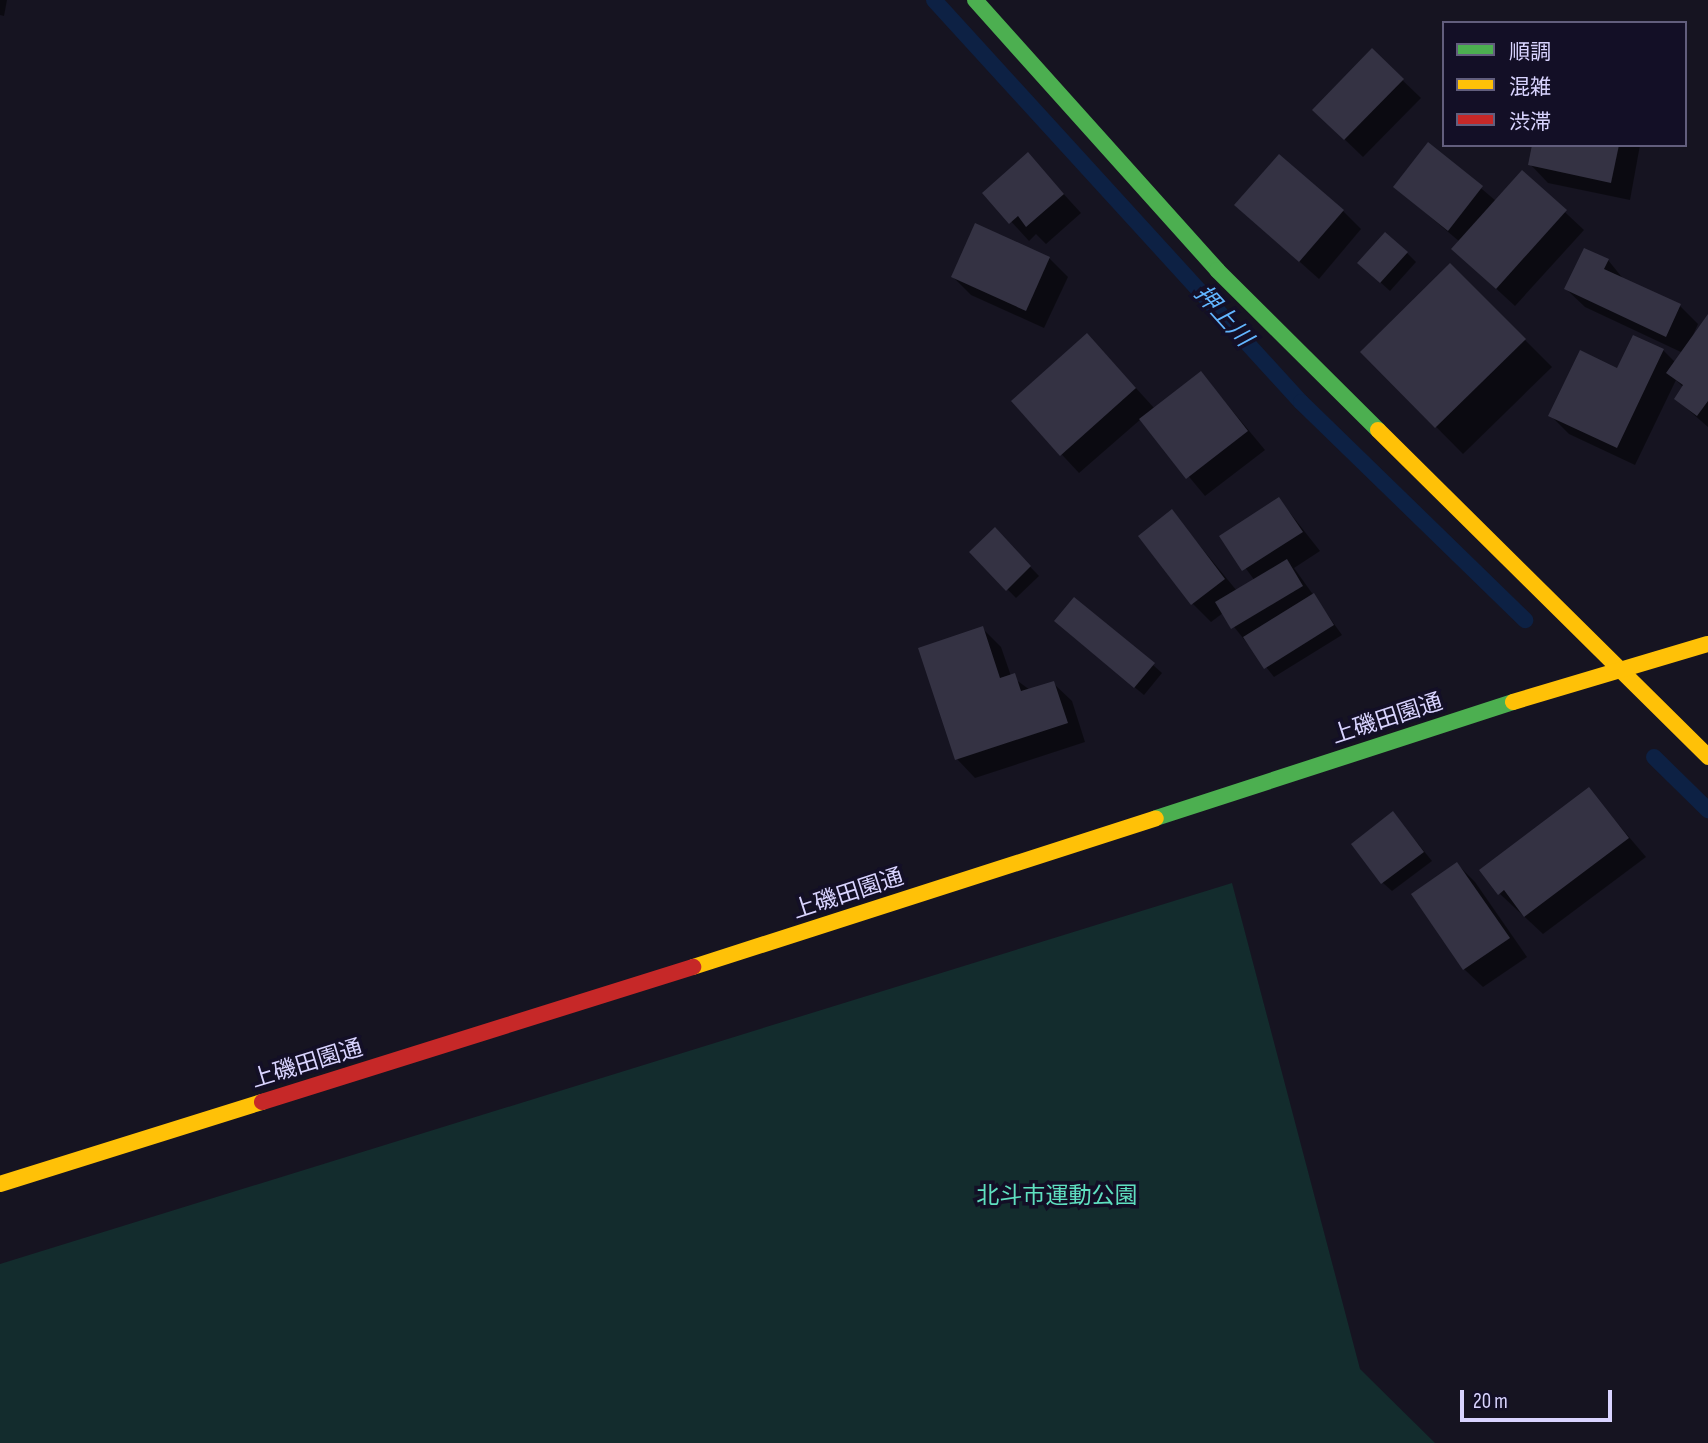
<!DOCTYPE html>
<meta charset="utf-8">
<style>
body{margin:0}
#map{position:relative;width:1708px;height:1443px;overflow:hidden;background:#161421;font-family:"Sofia Sans Condensed","Noto Sans JP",sans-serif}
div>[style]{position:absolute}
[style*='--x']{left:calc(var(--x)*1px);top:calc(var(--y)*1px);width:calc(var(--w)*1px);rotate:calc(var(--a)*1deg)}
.green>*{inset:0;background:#132c2d}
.shadow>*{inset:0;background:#0007}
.stream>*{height:16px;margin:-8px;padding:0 8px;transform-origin:8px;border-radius:8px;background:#0d2144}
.building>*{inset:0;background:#343243}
.fast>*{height:16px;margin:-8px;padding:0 8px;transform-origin:8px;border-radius:8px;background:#4caf50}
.slow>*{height:16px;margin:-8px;padding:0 8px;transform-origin:8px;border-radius:8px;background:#ffc107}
.jam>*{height:16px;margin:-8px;padding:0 8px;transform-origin:8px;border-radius:8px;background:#c62828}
span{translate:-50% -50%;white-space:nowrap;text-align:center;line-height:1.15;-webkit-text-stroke:7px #130f26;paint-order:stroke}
.street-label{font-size:23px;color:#d9d4ff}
.park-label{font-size:23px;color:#5fe0c0}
.water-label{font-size:24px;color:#62b6ff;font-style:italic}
.legend{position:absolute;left:1442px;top:21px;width:245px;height:126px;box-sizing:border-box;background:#130f26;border:2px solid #625e7d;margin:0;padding:9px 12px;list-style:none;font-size:21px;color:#d9d4ff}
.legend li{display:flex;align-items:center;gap:14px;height:35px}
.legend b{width:35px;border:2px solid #625e7d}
.scale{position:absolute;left:1460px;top:1390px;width:152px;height:32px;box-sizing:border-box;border:4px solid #d9d4ff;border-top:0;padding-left:9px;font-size:21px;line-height:24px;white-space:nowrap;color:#d9d4ff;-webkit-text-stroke:5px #130f26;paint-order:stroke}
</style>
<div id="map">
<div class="green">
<i style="clip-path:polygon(1232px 883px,1360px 1369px,1435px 1443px,0 1443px,0 1264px)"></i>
</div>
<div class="shadow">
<i style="clip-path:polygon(0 0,7px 0,4px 16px,0 15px)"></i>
<i style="clip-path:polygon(1372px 51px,1421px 98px,1363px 157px,1314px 110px)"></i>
<i style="clip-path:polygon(1429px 144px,1496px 201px,1522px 172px,1584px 230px,1515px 306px,1453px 249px,1460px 242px,1395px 187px)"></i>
<i style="clip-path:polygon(1534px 145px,1640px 145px,1630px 200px,1548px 183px,1530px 164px)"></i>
<i style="clip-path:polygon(1028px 155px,1081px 213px,1046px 244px,1036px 234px,1029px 241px,985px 193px)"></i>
<i style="clip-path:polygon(1236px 205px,1343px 211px,1361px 229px,1319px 279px)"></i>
<i style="clip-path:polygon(976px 225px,1049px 258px,1068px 277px,1044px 328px,971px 295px,953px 277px)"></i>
<i style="clip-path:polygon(1407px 253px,1416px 262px,1390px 291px,1369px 272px)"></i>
<i style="clip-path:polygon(1608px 260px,1625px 281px,1680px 306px,1698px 324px,1693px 335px,1708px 319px,1708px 427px,1676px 399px,1684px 388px,1676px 380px,1635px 465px,1569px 434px,1550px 415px,1618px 370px,1663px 350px,1676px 363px,1683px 353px,1585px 307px,1566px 289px)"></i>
<i style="clip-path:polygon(1450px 265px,1552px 367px,1463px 454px,1362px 352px)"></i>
<i style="clip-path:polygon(1105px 354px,1155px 409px,1201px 373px,1265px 450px,1205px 496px,1141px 419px,1079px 473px,1013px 402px)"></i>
<i style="clip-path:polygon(1279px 499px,1320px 551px,1294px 568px,1342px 635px,1274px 677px,1223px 613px,1211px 622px,1193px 604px,1140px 536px,1172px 512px,1237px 591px,1255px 581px,1222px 536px)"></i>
<i style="clip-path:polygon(995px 530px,1039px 576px,1016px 598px,971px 552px)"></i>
<i style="clip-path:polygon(982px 628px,1001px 647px,1011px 676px,1030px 690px,1053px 683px,1072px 701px,1085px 742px,975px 778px,957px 759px)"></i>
<i style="clip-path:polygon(1065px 630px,1153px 665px,1162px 673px,1144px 695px)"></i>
<i style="clip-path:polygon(1589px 790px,1646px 857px,1543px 934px,1500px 894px)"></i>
<i style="clip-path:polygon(1393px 813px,1432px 861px,1392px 891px,1383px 883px)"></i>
<i style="clip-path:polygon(1457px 864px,1475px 882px,1527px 957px,1483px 987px,1464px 969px)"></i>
</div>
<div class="stream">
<i style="--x:934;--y:0;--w:544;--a:47.61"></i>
<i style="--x:1301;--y:402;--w:313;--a:44.2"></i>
<i style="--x:1654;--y:757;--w:76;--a:44.5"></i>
</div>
<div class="building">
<i style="clip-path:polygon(1372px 48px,1404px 79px,1344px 140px,1312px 110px)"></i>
<i style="clip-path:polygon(1428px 142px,1483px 186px,1448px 231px,1393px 187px)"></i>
<i style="clip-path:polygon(1532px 145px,1619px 145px,1611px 183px,1528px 165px)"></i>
<i style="clip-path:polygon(1028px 152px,1064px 194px,1026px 227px,1018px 216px,1009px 224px,982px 193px)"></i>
<i style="clip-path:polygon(1279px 154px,1344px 210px,1299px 262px,1234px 205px)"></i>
<i style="clip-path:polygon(1522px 170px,1567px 210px,1496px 289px,1451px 249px)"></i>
<i style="clip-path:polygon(975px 223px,1050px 257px,1026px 311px,951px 277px)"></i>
<i style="clip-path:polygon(1385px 232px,1408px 252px,1380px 283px,1357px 263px)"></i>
<i style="clip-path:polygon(1584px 248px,1609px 259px,1604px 269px,1681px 304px,1666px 337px,1564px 289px)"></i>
<i style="clip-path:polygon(1450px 263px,1526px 339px,1435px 428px,1360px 352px)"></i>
<i style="clip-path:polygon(1708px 314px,1708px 401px,1697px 416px,1674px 399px,1683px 385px,1666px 373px)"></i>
<i style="clip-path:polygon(1087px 333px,1136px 388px,1060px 456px,1011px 401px)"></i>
<i style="clip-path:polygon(1633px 335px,1664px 349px,1617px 448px,1548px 416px,1580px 350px,1617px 368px)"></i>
<i style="clip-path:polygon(1201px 371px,1248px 431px,1186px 479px,1139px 419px)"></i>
<i style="clip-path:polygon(1279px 497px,1303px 532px,1242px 571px,1219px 536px)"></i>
<i style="clip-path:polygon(1172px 509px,1225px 579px,1191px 605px,1138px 536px)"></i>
<i style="clip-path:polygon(995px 527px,1031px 566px,1006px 591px,969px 552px)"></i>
<i style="clip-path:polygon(1287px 559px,1303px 586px,1231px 629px,1215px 602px)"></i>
<i style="clip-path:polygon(1314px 593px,1334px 625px,1264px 669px,1243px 637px)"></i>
<i style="clip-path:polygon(1074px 597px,1155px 663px,1134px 688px,1054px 621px)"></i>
<i style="clip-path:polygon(983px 626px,1000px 678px,1015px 673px,1021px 691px,1054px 681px,1068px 723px,955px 760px,918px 648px)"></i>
<i style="clip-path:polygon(1589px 787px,1629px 838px,1524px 917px,1504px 890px,1498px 895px,1479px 870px)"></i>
<i style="clip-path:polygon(1393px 811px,1424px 852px,1381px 884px,1351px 844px)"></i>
<i style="clip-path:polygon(1457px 862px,1510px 938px,1463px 970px,1411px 894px)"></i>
</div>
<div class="fast">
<i style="--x:975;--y:0;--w:363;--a:48.1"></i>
<i style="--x:1217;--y:270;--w:227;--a:44.8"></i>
<i style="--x:1156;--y:818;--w:375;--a:-18"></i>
</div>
<div class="slow">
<i style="--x:1378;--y:430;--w:465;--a:44.7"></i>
<i style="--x:1513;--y:702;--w:203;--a:-16.6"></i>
<i style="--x:693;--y:967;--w:486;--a:-17.8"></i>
<i style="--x:0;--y:1184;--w:275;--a:-17.4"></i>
</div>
<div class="jam">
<i style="--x:262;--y:1102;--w:452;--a:-17.4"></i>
</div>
<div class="street-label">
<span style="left:1387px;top:719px;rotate:-18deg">上磯田園通</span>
<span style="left:848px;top:894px;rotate:-18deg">上磯田園通</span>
<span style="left:307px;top:1064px;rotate:-17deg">上磯田園通</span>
</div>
<div class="park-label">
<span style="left:1057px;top:1196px">北斗市運動公園</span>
</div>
<div class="water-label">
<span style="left:1223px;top:316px;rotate:48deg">押上川</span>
</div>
<ul class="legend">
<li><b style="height:9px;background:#4caf50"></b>順調</li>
<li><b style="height:9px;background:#ffc107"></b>混雑</li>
<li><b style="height:9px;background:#c62828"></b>渋滞</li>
</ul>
<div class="scale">20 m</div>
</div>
